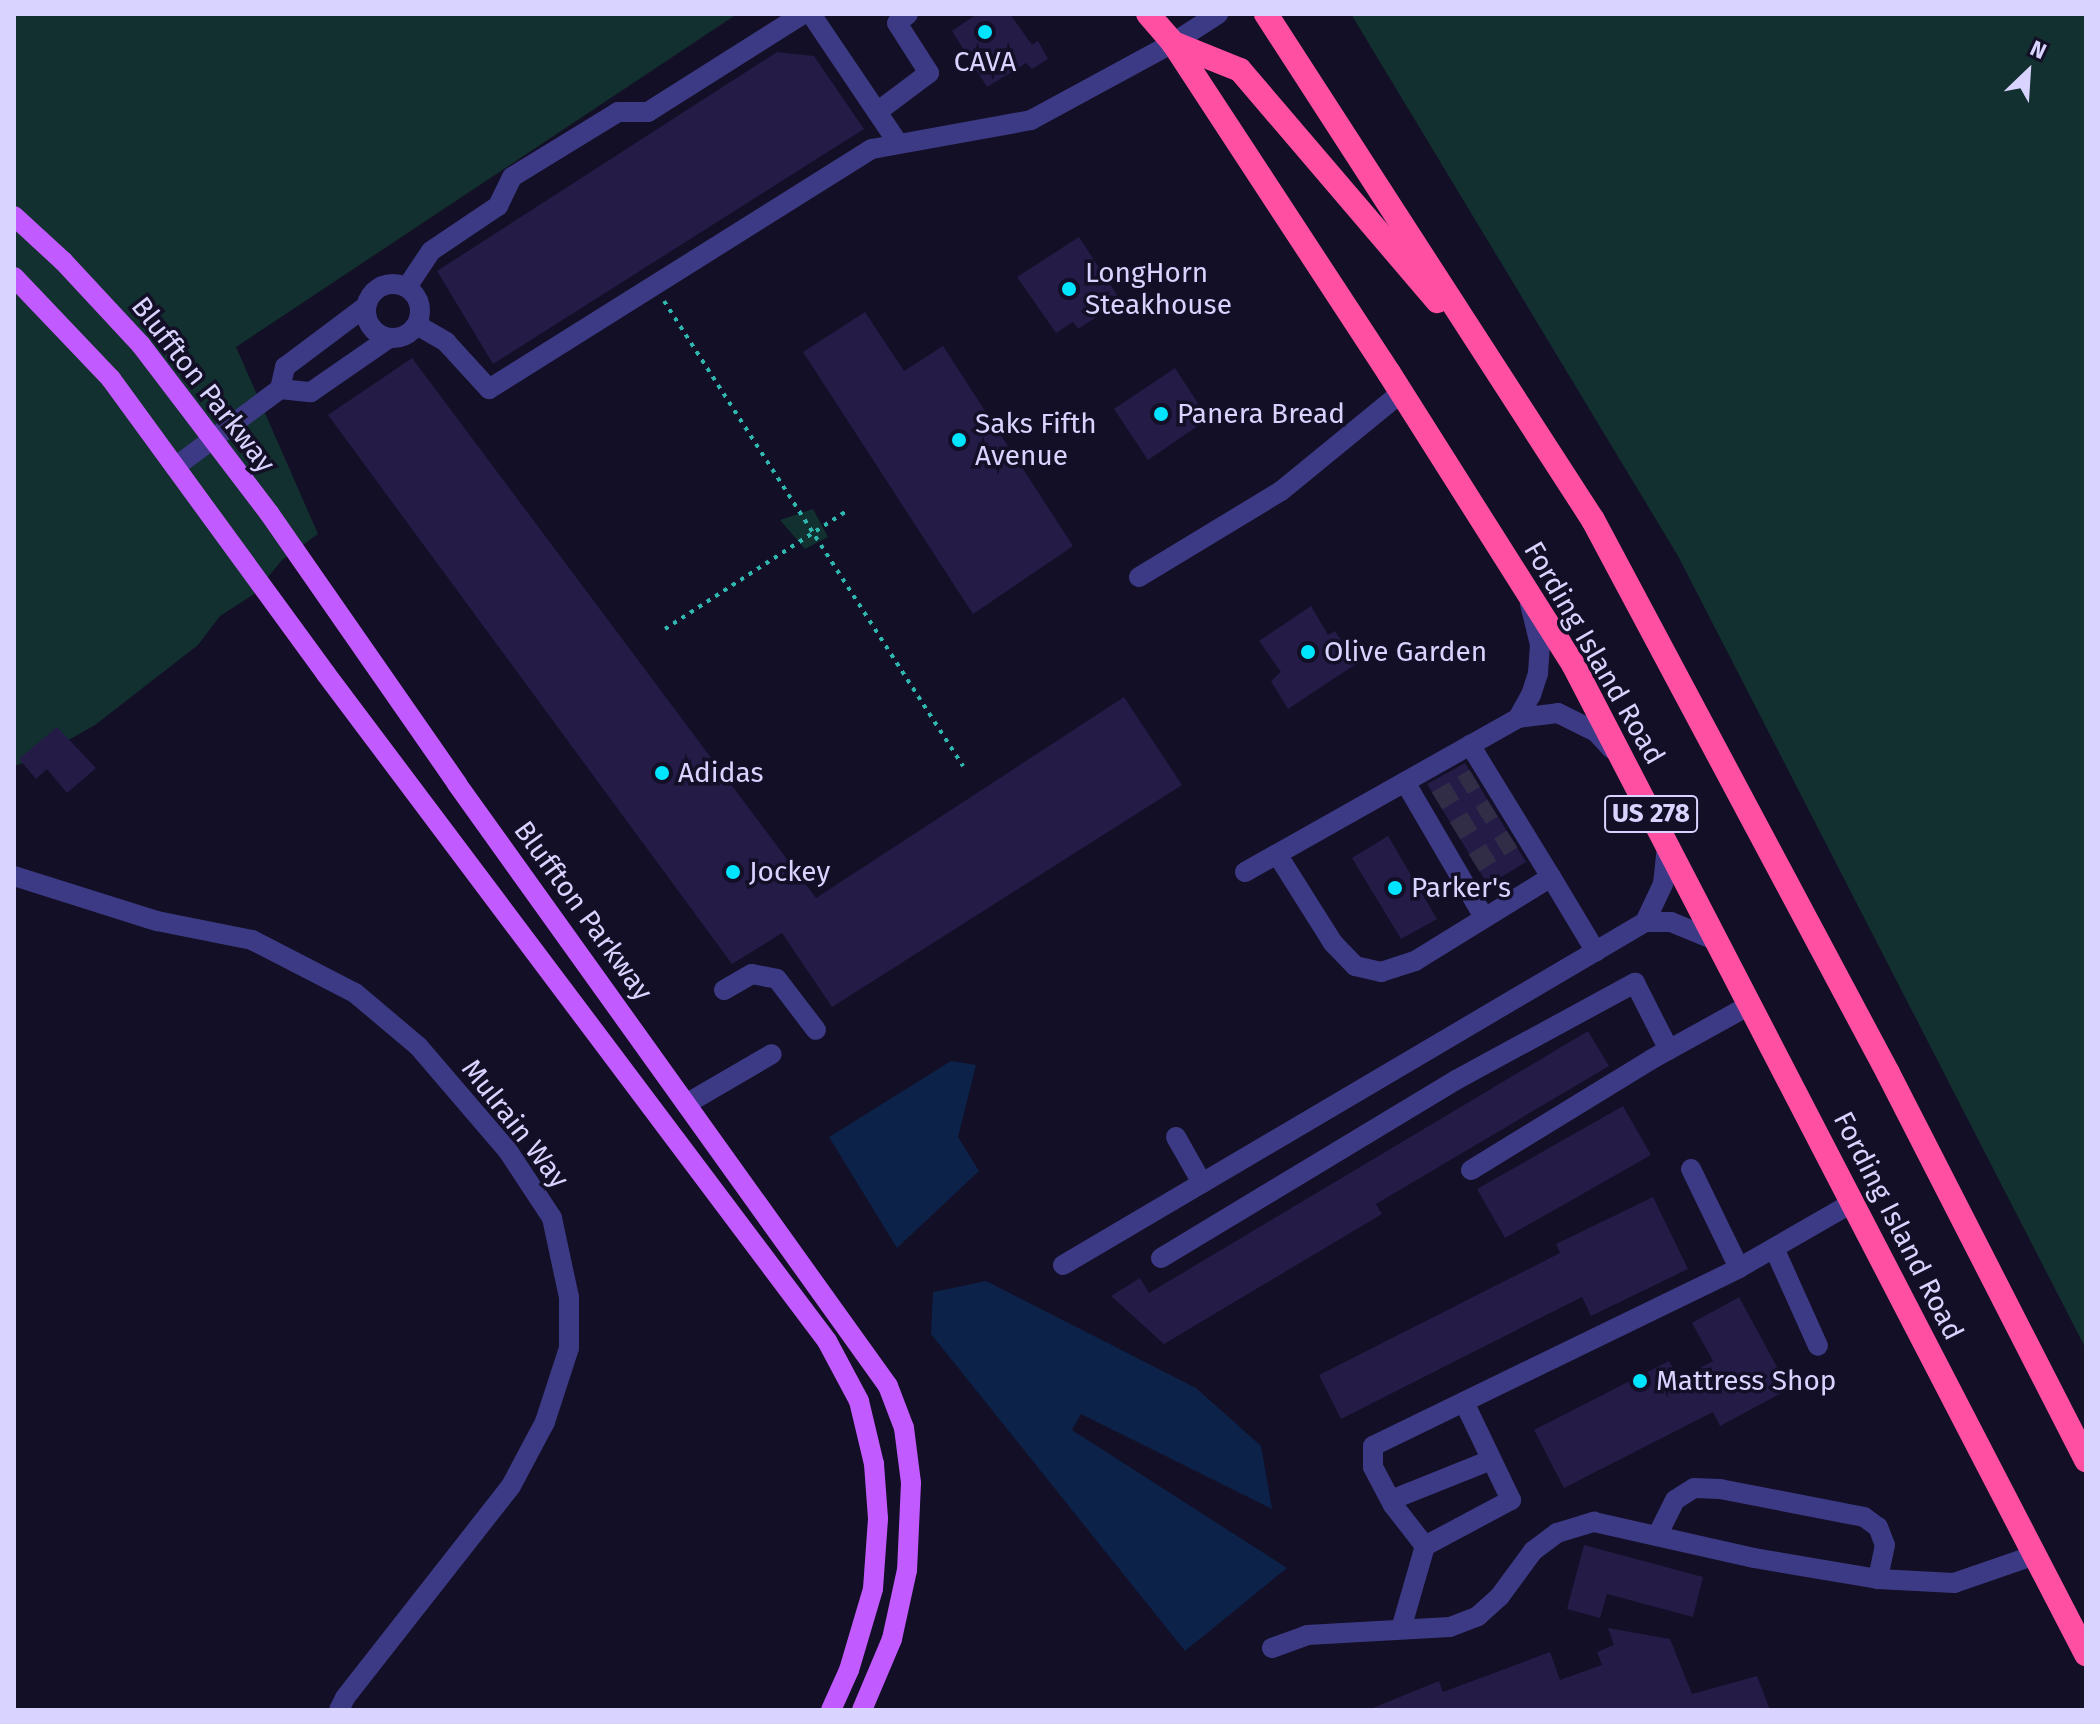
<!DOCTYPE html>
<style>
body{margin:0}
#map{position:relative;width:2100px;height:1724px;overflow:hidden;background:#130f26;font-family:"Fira Sans",sans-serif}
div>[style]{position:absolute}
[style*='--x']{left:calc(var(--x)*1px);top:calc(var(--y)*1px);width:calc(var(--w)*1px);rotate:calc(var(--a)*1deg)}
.green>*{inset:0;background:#12302f}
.water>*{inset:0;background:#0c2248}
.building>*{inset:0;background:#241b47}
.minor-tunnel>*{height:20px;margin-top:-10px;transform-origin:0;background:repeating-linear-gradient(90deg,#312d47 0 20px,transparent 0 30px)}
.path>*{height:4px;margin-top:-2px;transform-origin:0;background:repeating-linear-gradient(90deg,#2fb8b0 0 4px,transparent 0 10px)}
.minor>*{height:20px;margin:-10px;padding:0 10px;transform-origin:10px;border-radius:10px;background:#3d3a85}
.minor>.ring{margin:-10px;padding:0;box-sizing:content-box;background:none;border:20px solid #3d3a85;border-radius:50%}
.major>*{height:20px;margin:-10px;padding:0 10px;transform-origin:10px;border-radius:10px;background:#c25bff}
.highway>*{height:24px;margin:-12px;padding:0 12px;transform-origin:12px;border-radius:12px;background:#ff4fa3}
.dots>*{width:22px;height:22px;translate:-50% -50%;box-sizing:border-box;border:4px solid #130f26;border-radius:50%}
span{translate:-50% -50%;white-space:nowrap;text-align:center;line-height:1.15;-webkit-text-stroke:7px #130f26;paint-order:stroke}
.shield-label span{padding:2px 6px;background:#130f26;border:2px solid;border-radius:6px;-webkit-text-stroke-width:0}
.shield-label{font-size:26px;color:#d9d4ff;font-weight:700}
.poi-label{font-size:28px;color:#d9d4ff}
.left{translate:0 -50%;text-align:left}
.street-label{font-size:28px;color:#d9d4ff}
.frame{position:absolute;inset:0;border:16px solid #d9d4ff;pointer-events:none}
.north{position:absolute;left:1988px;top:32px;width:80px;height:80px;-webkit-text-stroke:6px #130f26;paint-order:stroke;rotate:25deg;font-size:22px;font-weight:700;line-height:32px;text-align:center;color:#d9d4ff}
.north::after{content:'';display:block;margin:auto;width:28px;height:36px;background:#d9d4ff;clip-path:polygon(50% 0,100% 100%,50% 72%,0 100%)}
</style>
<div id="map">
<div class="green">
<i style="clip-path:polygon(14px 14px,737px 14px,236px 347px,318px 534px,282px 560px,254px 594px,220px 616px,198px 645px,95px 725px,37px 758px,14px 766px)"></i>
<i style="clip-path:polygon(1351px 14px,2086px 14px,2086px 1349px,1678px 556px)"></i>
<i style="clip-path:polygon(813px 509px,828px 537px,805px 549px,780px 520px)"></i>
</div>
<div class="water">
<i style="clip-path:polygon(951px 1061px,976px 1065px,958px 1137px,979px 1171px,897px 1248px,829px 1137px)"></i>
<i style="clip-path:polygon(986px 1281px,1196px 1388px,1261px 1446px,1272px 1509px,1081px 1414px,1072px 1430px,1287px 1568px,1185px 1651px,931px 1334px,933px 1292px)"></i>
</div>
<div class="building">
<i style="clip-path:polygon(977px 14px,1010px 14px,1032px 45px,1038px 41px,1048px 59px,1032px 69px,1026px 63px,987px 87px,952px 31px)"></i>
<i style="clip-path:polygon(777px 52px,814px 56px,864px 129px,493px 364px,437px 271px)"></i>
<i style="clip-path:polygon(1079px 237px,1121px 301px,1078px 329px,1073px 322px,1056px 333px,1017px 277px)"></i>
<i style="clip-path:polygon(865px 312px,904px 371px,943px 346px,1073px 546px,973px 614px,803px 352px)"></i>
<i style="clip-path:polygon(412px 358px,816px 898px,1124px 697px,1182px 785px,832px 1007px,782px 933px,732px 964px,328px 415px)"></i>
<i style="clip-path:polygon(1175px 368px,1208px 419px,1148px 460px,1114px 409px)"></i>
<i style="clip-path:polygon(1311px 606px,1328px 635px,1335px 631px,1356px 664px,1288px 709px,1271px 681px,1281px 672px,1259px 641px)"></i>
<i style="clip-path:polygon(57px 727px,96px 768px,67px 793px,47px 769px,36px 779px,19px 759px)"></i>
<i style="clip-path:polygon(1465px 763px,1526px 862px,1488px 885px,1427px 784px)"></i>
<i style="clip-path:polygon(1388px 836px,1437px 919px,1401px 939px,1352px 858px)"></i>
<i style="clip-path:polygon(1588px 1031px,1609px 1066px,1376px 1204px,1382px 1214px,1164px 1344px,1111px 1296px,1140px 1278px,1149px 1293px)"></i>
<i style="clip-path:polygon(1623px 1106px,1651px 1155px,1505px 1238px,1477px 1189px)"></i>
<i style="clip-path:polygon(1653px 1197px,1688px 1269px,1591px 1316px,1582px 1297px,1341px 1419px,1319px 1375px,1560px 1253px,1556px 1244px)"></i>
<i style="clip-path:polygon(1739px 1297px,1789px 1389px,1720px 1426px,1713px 1412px,1564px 1488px,1534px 1430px,1669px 1361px,1679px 1379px,1713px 1361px,1692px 1323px)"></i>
<i style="clip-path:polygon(1584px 1545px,1703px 1577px,1693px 1617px,1607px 1594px,1600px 1618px,1567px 1609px)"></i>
<i style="clip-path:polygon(1608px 1628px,1670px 1639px,1692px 1694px,1757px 1676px,1770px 1710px,1368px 1710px,1439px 1681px,1443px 1692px,1550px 1652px,1560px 1680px,1602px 1665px,1597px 1652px,1614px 1645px)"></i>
</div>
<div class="minor-tunnel">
<i style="--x:1437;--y:801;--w:44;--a:-31.2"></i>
<i style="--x:1455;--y:831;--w:44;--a:-31.2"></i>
<i style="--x:1474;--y:863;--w:45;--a:-32.3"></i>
</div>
<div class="path">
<i style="--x:664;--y:301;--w:553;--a:57.26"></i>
<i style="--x:665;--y:629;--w:218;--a:-33"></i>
</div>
<div class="minor">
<i style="--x:811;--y:14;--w:156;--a:56"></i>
<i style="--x:877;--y:112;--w:65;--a:-36.9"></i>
<i style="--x:929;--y:73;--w:59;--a:-122.6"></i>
<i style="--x:897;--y:23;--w:14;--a:-39"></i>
<i class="ring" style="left:366px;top:284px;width:34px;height:34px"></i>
<i style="--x:407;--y:287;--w:43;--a:-56.3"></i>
<i style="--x:431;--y:251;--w:81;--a:-33.9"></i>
<i style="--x:498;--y:206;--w:32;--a:-64"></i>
<i style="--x:512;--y:177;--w:124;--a:-31.5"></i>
<i style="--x:618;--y:112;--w:30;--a:0"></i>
<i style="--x:648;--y:112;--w:183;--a:-32.3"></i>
<i style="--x:417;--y:325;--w:34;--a:30"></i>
<i style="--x:446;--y:342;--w:64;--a:47.5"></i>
<i style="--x:489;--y:389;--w:452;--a:-32.1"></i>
<i style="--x:872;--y:149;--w:162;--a:-10.3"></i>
<i style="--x:1031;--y:120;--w:162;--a:-28.5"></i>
<i style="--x:1173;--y:43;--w:54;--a:-32.8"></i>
<i style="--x:280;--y:389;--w:31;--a:6"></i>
<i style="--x:311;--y:392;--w:95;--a:-34.7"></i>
<i style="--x:175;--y:467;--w:131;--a:-36.6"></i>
<i style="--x:280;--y:389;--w:23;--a:-77"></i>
<i style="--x:285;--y:367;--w:100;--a:-36.9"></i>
<i style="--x:1139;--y:577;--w:166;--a:-31.2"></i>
<i style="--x:1281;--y:491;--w:156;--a:-39.3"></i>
<i style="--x:1518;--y:718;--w:26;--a:-61"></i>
<i style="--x:1531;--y:695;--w:23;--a:-72"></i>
<i style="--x:1538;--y:673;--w:28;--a:-86"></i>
<i style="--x:1540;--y:645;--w:42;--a:-103.7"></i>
<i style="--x:1405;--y:782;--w:156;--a:59.7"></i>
<i style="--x:1667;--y:846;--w:38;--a:96"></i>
<i style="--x:1663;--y:884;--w:42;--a:115.3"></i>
<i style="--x:1645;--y:922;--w:26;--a:0"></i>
<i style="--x:1671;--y:922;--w:50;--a:22.4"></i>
<i style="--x:1277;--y:854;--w:105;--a:57.8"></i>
<i style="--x:1333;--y:943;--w:32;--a:46"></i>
<i style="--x:1355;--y:966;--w:27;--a:13"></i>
<i style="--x:1381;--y:972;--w:36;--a:-18"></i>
<i style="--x:1415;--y:961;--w:160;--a:-31.7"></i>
<i style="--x:1551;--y:877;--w:155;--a:-121.5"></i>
<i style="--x:1245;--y:872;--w:313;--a:-29.4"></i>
<i style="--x:1518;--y:718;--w:40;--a:-7.1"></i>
<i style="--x:1558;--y:713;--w:42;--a:26.6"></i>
<i style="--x:1596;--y:732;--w:23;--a:47"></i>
<i style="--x:14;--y:876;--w:150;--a:17.5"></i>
<i style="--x:157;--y:921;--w:97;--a:11.3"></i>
<i style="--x:252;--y:940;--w:116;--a:27.2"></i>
<i style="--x:355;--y:993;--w:82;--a:40.1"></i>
<i style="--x:418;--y:1046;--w:138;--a:49.4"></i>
<i style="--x:508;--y:1151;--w:80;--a:56.7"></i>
<i style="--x:552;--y:1218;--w:81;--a:77.9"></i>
<i style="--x:569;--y:1297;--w:51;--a:90"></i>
<i style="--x:569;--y:1348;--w:78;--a:108"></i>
<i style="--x:545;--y:1422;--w:72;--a:118"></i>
<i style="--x:511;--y:1486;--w:269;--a:128.1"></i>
<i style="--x:345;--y:1698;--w:13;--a:117"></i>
<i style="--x:1551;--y:877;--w:87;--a:59"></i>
<i style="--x:724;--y:990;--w:32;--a:-30"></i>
<i style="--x:752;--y:974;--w:25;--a:11"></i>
<i style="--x:777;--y:979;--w:64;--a:52.6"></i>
<i style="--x:686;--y:1104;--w:99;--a:-30.2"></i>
<i style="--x:1176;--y:1137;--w:53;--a:60.5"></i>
<i style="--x:1691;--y:1169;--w:110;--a:64.1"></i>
<i style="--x:1471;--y:1170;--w:212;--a:-31.5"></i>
<i style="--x:1652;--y:1059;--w:112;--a:-28.9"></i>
<i style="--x:1774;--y:1248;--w:107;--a:65.8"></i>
<i style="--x:1161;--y:1258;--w:345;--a:-31.1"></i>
<i style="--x:1456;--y:1080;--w:204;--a:-28.5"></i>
<i style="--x:1635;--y:983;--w:75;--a:63.1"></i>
<i style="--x:1063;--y:1265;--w:676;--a:-30.51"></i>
<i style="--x:1464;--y:1402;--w:109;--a:64.4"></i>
<i style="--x:1511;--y:1500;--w:98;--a:151.9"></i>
<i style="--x:1425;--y:1546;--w:52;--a:-128"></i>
<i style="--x:1393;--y:1505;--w:43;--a:-117.8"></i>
<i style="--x:1373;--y:1467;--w:21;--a:-90"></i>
<i style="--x:1373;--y:1446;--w:407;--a:-25.9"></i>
<i style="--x:1739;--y:1268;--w:130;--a:-29.9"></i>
<i style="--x:1391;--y:1500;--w:108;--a:-21.8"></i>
<i style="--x:1657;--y:1536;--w:40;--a:-63.4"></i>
<i style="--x:1675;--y:1500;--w:22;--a:-32"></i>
<i style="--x:1694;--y:1488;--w:26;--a:2"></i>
<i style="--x:1720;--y:1489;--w:147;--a:11"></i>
<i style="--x:1864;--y:1517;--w:17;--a:36"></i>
<i style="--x:1878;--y:1527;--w:19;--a:69"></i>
<i style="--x:1885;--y:1545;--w:35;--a:102"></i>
<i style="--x:1401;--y:1629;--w:86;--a:-73.9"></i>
<i style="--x:1272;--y:1648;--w:37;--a:-20"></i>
<i style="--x:1307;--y:1635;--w:143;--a:-3.2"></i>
<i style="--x:1450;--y:1627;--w:30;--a:-21"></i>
<i style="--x:1478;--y:1616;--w:30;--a:-42"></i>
<i style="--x:1500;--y:1596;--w:56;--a:-53.7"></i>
<i style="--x:1533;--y:1551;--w:30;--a:-37"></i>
<i style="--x:1557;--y:1533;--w:39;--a:-17"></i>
<i style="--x:1594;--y:1522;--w:164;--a:12.7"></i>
<i style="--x:1754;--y:1558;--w:126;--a:9.6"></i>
<i style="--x:1878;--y:1579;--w:76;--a:3"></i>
<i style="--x:1954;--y:1583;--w:86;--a:-19.1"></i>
</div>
<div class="major">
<i style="--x:14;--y:216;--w:67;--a:42.6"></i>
<i style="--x:63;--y:261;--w:115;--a:47.1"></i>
<i style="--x:141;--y:345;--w:211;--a:52.7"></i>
<i style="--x:269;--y:513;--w:330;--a:55.2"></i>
<i style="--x:457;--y:784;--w:740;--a:54.4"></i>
<i style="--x:888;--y:1386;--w:45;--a:69.1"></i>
<i style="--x:904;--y:1428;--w:55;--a:82.7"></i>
<i style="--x:911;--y:1483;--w:87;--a:92.6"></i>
<i style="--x:907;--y:1570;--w:71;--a:102.3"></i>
<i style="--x:892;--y:1639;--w:77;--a:112.9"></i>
<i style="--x:14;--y:277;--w:141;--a:46.4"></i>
<i style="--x:111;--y:379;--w:365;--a:53.9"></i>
<i style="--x:326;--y:674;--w:834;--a:53.09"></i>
<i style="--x:827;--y:1341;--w:68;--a:61.9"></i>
<i style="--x:859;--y:1401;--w:65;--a:76.6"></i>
<i style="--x:874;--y:1464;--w:55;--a:85.8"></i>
<i style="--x:878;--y:1519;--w:70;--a:94.1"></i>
<i style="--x:873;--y:1589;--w:84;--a:106.5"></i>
<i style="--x:849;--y:1670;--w:44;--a:114.2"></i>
</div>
<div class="highway">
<i style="--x:1148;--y:14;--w:38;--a:49"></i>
<i style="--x:1173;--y:43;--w:394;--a:56.8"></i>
<i style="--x:1389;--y:373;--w:347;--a:57.7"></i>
<i style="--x:1574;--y:666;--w:1113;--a:62.61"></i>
<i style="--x:1266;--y:14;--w:602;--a:57.13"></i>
<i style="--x:1593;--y:520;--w:627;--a:61.92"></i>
<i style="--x:1888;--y:1073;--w:435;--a:62.9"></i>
<i style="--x:1173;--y:43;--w:72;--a:21.9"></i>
<i style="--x:1240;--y:70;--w:304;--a:49.5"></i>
</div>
<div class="dots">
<i style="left:985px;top:32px;background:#00e5ff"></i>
<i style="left:1069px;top:289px;background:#00e5ff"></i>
<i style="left:1161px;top:414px;background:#00e5ff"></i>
<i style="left:959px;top:440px;background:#00e5ff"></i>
<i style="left:1308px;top:652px;background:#00e5ff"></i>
<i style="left:662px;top:773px;background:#00e5ff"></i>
<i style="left:733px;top:872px;background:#00e5ff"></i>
<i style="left:1395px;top:888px;background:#00e5ff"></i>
<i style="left:1640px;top:1381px;background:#00e5ff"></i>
</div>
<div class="shield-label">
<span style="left:1651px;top:814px">US 278</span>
</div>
<div class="poi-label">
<span style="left:985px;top:62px">CAVA</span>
<span class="left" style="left:1085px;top:289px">LongHorn<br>Steakhouse</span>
<span class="left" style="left:1177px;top:414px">Panera Bread</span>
<span class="left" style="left:975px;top:440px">Saks Fifth<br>Avenue</span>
<span class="left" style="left:1324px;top:652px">Olive Garden</span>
<span class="left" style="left:678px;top:773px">Adidas</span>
<span class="left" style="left:749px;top:872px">Jockey</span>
<span class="left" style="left:1411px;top:888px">Parker's</span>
<span class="left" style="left:1656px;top:1381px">Mattress Shop</span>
</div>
<div class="street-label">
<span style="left:203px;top:385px;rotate:52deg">Bluffton Parkway</span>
<span style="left:1594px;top:653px;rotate:60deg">Fording Island Road</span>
<span style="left:583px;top:911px;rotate:54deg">Bluffton Parkway</span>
<span style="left:515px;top:1124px;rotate:52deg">Mulrain Way</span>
<span style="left:1898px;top:1226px;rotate:63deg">Fording Island Road</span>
</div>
<div class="frame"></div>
<div class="north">N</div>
</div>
